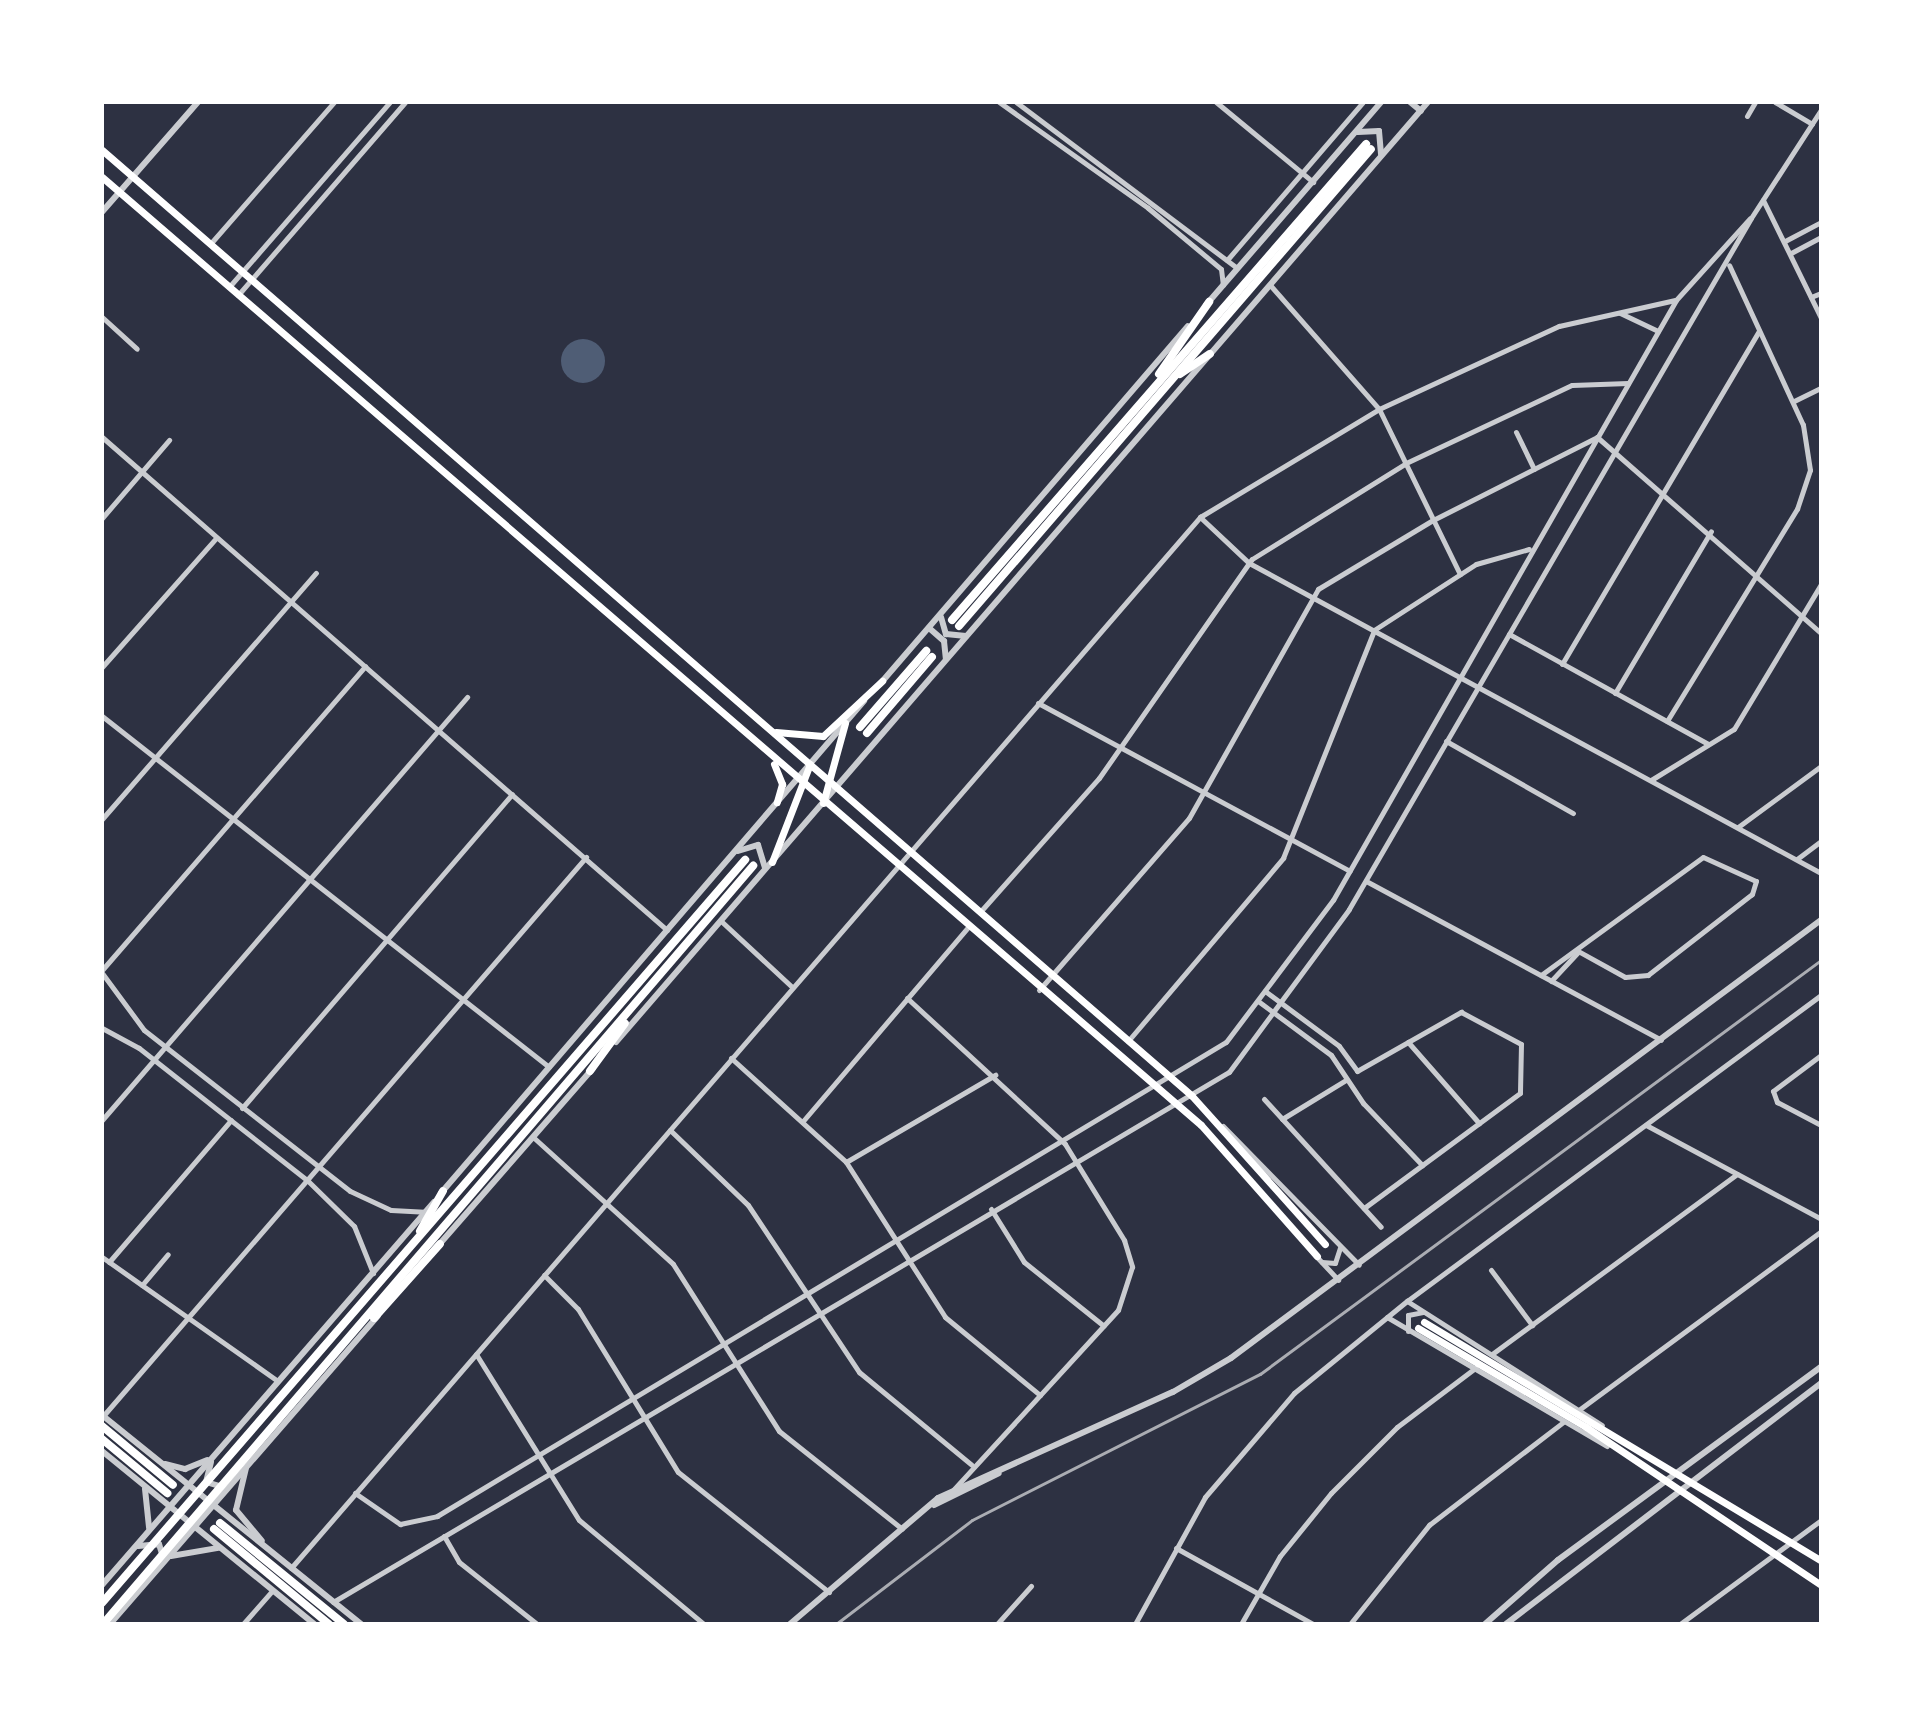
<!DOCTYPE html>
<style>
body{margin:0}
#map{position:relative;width:1923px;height:1726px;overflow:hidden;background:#2d3142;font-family:"Varela Round",sans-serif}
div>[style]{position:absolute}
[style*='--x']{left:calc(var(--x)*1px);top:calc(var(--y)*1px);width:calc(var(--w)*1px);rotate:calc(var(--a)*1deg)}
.water>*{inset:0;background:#4f5d75}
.round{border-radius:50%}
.minor>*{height:5px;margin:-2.5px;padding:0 2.5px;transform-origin:2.5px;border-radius:2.5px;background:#caccd0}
.tertiary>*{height:6px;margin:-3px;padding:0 3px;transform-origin:3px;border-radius:3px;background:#caccd0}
.secondary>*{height:7px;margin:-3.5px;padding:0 3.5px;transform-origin:3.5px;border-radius:3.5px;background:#fff}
.primary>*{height:8px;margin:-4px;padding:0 4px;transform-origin:4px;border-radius:4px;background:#fff}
.trunk>*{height:8px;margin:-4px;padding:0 4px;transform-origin:4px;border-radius:4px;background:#fff}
.rail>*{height:3px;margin:-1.5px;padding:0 1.5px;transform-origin:1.5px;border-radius:1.5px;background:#abadb3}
span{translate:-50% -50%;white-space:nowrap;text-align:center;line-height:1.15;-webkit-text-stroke:6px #fff;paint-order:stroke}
.frame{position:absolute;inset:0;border:104px solid #fff;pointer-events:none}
</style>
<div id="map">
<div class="water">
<i class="round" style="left:561px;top:339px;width:44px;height:44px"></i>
</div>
<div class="minor">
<i style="--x:999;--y:102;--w:183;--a:35.4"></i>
<i style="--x:1148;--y:208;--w:95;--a:39.9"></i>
<i style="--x:1221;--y:269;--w:16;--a:83"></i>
<i style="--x:1016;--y:102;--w:276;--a:36.9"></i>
<i style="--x:1216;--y:102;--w:126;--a:39.5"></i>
<i style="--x:1775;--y:102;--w:43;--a:30.7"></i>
<i style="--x:1747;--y:116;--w:16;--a:-60"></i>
<i style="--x:1763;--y:200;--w:131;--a:63.8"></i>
<i style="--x:1785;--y:241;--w:41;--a:-27.8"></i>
<i style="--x:211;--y:243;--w:187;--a:-48.9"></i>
<i style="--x:1791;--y:253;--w:34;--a:-28"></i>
<i style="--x:1227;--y:260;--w:208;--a:-49.3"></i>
<i style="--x:1270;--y:285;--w:165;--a:48.7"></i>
<i style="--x:1379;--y:409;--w:184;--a:63.9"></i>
<i style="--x:229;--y:287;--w:245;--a:-49"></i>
<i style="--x:238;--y:295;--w:255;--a:-49.1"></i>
<i style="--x:1811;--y:297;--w:11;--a:-22"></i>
<i style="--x:1620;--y:313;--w:42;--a:25.3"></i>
<i style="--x:102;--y:317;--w:47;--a:42.4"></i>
<i style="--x:1794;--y:401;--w:30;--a:-26"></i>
<i style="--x:1516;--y:432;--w:41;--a:64.1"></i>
<i style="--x:102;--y:437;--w:750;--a:41.11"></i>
<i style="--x:1200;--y:517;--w:67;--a:43.2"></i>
<i style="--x:1249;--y:563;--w:651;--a:28.46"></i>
<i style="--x:102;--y:518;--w:103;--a:-49.3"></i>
<i style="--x:1509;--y:634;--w:227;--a:28.9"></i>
<i style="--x:1562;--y:664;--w:387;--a:-59.4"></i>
<i style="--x:102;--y:667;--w:172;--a:-48.5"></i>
<i style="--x:1615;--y:693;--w:188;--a:-59.3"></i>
<i style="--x:1038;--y:703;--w:354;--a:28.3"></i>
<i style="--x:102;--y:716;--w:568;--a:38.14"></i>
<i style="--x:1667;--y:721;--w:249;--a:-58.5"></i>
<i style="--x:1797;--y:509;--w:41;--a:-71.6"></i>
<i style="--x:1810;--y:470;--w:46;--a:-98.8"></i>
<i style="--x:1803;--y:425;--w:176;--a:-114.8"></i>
<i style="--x:1446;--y:741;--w:146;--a:29.6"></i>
<i style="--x:1651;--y:780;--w:97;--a:-31.6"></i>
<i style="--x:1734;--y:729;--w:169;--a:-59"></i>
<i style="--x:102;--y:819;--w:326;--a:-49"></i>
<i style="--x:1738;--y:827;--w:103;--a:-36.3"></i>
<i style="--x:1797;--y:859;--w:30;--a:-37"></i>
<i style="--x:1366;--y:881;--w:335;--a:28.3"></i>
<i style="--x:980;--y:912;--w:179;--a:-48.4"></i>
<i style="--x:1099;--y:778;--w:267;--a:-55.1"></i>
<i style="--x:1252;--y:559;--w:181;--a:-31.9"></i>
<i style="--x:1406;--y:463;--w:183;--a:-25.2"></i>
<i style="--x:1572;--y:385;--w:56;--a:-2"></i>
<i style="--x:721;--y:921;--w:97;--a:42.9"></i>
<i style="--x:102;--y:970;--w:402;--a:-49.1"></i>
<i style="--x:102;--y:973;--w:71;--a:53.6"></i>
<i style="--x:144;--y:1030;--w:261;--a:38"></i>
<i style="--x:350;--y:1191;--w:45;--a:24.9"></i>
<i style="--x:391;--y:1210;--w:33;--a:3"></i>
<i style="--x:1541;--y:975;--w:200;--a:-36.1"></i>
<i style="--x:1703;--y:857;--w:58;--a:24.4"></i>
<i style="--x:1756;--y:881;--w:14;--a:107"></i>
<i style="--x:1752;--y:894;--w:132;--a:142.1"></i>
<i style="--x:1648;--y:975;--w:23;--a:175"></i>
<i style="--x:1625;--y:977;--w:54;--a:-151"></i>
<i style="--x:1551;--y:981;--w:40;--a:-47"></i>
<i style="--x:1039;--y:990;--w:228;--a:-48.9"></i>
<i style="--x:1189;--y:818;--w:263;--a:-60.6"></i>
<i style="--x:1318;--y:589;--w:134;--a:-31"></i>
<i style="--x:1433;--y:520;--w:184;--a:-26.8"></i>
<i style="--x:1597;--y:437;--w:298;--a:41.2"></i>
<i style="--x:1265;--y:991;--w:92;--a:36.6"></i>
<i style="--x:1339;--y:1046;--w:31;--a:54"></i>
<i style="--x:1357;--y:1071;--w:120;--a:-29.6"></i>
<i style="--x:1461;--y:1012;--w:68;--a:28.1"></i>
<i style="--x:1521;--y:1044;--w:49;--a:91.2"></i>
<i style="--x:1520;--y:1093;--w:194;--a:143.6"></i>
<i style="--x:907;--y:998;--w:215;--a:42.7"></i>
<i style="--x:1065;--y:1144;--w:113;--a:58.4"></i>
<i style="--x:1124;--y:1240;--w:28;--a:73"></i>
<i style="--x:1132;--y:1267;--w:45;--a:108"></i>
<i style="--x:1118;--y:1310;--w:243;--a:132.5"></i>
<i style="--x:1258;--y:1001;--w:91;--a:36.5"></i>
<i style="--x:1331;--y:1055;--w:58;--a:56.3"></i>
<i style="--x:1363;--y:1103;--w:86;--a:46.4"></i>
<i style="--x:102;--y:1028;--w:42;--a:28.4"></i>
<i style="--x:139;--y:1048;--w:214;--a:38.2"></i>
<i style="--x:307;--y:1180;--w:66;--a:44.4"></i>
<i style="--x:354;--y:1226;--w:51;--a:68"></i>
<i style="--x:1128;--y:1041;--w:240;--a:-49.7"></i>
<i style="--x:1283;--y:858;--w:245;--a:-68.2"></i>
<i style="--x:1374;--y:630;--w:121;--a:-32.9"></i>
<i style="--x:1476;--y:564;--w:55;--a:-15.8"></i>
<i style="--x:1408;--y:1042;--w:108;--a:48.8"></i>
<i style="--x:1821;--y:1055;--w:60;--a:143.1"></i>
<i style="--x:1773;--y:1091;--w:12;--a:70"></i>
<i style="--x:1777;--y:1102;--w:50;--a:27.6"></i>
<i style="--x:731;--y:1058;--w:155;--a:42.1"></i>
<i style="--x:846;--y:1162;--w:184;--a:57.4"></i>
<i style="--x:945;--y:1317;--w:123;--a:39.4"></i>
<i style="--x:1264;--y:1099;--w:173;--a:47.6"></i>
<i style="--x:242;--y:1108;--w:414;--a:-49.3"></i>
<i style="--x:1282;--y:1119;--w:75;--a:-31.4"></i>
<i style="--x:102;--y:1120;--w:559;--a:-49.21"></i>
<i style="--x:803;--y:1121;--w:253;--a:-49.6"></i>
<i style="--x:1646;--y:1125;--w:199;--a:28.2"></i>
<i style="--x:1223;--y:1126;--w:194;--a:45.6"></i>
<i style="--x:670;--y:1130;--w:108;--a:43.9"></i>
<i style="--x:748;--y:1205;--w:201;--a:56.4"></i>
<i style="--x:859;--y:1372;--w:146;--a:39.5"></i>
<i style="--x:533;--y:1137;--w:189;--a:42.2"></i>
<i style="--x:673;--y:1264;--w:198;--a:57.6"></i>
<i style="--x:779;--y:1431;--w:157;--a:38.5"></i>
<i style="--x:846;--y:1162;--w:173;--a:-30.3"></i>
<i style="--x:991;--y:1209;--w:62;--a:58.1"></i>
<i style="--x:1024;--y:1262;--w:102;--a:38.7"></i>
<i style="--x:1315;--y:1255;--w:34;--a:47"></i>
<i style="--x:102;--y:1257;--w:215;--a:35.2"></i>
<i style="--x:109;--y:1262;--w:187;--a:-49.3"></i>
<i style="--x:1322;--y:1262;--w:13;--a:4"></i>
<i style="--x:1335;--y:1263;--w:16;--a:-72"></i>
<i style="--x:1491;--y:1270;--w:69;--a:53.3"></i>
<i style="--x:544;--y:1275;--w:48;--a:45"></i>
<i style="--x:578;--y:1309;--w:191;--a:58.5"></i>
<i style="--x:678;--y:1472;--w:193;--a:38.5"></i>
<i style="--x:142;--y:1285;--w:40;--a:-50"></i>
<i style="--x:1407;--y:1301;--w:231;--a:32.5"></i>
<i style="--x:1387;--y:1317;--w:255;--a:30.4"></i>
<i style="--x:1408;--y:1331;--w:16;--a:-90"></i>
<i style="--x:1408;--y:1315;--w:15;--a:-11"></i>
<i style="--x:476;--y:1354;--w:195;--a:58.2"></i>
<i style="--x:579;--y:1520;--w:163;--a:39.8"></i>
<i style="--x:1492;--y:1354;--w:304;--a:-36.3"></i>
<i style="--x:1580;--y:1409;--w:300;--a:-36.4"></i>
<i style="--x:103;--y:1416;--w:739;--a:-49.17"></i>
<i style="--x:355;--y:1493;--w:55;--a:34.6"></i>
<i style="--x:400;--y:1524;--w:38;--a:-12"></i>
<i style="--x:437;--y:1516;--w:920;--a:-31"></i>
<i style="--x:1226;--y:1042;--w:178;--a:-53"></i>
<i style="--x:1333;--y:900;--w:691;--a:-60.24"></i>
<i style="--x:1676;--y:300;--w:110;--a:-47.9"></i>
<i style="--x:444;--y:1536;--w:30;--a:60"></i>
<i style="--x:459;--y:1562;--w:100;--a:38.5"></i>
<i style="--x:1176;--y:1548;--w:157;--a:29"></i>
<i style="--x:291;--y:1568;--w:1390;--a:-49.14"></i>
<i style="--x:1200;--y:517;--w:209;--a:-31.1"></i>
<i style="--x:1379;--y:409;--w:198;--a:-24.8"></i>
<i style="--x:1559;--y:326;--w:119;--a:-12.6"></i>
<i style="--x:333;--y:1602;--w:1041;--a:-30.61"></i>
<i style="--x:1229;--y:1072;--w:202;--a:-53.6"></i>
<i style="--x:1349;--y:909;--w:799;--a:-59.81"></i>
<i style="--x:1751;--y:218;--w:129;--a:-57.1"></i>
<i style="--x:243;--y:1624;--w:44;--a:-48.7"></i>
<i style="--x:997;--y:1624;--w:51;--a:-48.2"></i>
<i style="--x:1135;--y:1624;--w:145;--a:-61.1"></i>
<i style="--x:1205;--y:1497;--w:137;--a:-49.4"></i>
<i style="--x:1294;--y:1393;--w:146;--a:-39.2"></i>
<i style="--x:1407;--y:1301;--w:515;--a:-36.47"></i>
<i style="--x:1241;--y:1624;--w:78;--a:-60.2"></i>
<i style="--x:1280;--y:1556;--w:81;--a:-51"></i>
<i style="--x:1331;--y:1493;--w:93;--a:-45"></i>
<i style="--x:1397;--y:1427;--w:98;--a:-37.1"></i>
<i style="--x:1350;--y:1624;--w:127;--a:-51.4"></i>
<i style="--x:1429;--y:1525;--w:169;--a:-37.5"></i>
<i style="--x:1680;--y:1624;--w:175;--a:-36.4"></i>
</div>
<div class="tertiary">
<i style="--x:1410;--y:102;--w:14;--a:39"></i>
<i style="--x:1358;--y:132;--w:21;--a:-3"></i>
<i style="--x:1379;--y:131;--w:23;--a:85"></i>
<i style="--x:102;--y:212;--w:146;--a:-48.9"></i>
<i style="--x:1206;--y:305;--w:268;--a:-49.2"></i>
<i style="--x:941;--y:617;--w:18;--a:74"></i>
<i style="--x:946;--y:634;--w:20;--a:6"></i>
<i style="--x:929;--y:628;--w:20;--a:41"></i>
<i style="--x:944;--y:641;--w:18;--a:84"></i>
<i style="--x:880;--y:684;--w:472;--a:-49.3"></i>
<i style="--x:738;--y:851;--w:21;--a:-17"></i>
<i style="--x:758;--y:845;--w:24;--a:73"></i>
<i style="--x:616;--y:1042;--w:1242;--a:-49.18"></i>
<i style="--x:441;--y:1193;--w:649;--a:-49.31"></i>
<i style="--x:437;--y:1247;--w:237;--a:-48.9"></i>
<i style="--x:102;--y:1415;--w:333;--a:38.9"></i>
<i style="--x:102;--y:1451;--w:274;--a:39.2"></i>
<i style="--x:211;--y:1462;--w:21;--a:104"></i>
<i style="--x:206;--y:1482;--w:17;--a:17"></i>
<i style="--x:165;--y:1464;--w:21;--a:14"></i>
<i style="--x:185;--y:1469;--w:24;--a:-22"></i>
<i style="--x:246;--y:1468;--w:43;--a:103.4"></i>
<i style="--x:236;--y:1510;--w:40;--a:50"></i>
<i style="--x:145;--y:1489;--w:39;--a:84"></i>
<i style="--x:934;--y:1505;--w:72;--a:-26.2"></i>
<i style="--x:138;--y:1546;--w:21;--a:-5"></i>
<i style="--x:159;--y:1544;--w:10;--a:73"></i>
<i style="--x:171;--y:1556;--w:48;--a:-9.7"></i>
<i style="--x:102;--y:1585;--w:507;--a:-49.08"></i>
<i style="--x:110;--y:1624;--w:408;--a:-49"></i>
<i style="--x:790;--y:1624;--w:194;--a:-40.4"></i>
<i style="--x:938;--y:1498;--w:258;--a:-24.3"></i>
<i style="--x:1173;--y:1392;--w:67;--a:-30.4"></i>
<i style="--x:1231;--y:1358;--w:735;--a:-36.59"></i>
<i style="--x:1485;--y:1624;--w:97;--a:-41.2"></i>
<i style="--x:1558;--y:1560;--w:326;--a:-36.3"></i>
<i style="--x:1506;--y:1624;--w:397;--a:-37.4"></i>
</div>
<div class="secondary">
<i style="--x:102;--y:150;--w:1443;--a:40.95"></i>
<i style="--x:1192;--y:1096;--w:199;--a:48.1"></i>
<i style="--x:102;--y:177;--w:1451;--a:40.78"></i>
<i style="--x:1201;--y:1125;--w:175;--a:48.5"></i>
<i style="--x:776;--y:732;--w:47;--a:4.9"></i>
<i style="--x:823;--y:736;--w:81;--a:-43"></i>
<i style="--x:774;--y:764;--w:22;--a:68"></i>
<i style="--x:782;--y:784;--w:19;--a:106"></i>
<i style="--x:823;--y:803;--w:83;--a:-74.6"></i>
<i style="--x:772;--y:862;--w:105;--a:-68.8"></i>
<i style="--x:1424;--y:1322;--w:463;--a:31"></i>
<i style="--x:1418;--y:1328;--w:195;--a:30.5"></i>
<i style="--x:1586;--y:1427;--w:283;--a:33.9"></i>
</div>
<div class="primary">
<i style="--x:102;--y:1426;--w:92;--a:39.7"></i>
<i style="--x:102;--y:1439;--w:85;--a:39.7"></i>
<i style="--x:220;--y:1523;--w:160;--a:39.2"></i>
<i style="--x:214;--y:1529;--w:149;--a:39.6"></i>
</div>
<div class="trunk">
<i style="--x:1159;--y:374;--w:88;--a:-55.2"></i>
<i style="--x:1180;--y:374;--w:36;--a:-34"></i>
<i style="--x:952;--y:620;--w:631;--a:-48.98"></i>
<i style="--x:959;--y:626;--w:630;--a:-49.18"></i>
<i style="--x:860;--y:727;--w:101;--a:-49"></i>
<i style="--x:867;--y:733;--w:100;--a:-49.5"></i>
<i style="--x:590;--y:1071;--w:59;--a:-53.9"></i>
<i style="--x:420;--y:1231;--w:46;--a:-60.1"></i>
<i style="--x:374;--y:1318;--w:99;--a:-48.3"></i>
<i style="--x:102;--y:1603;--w:983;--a:-49.13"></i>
<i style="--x:103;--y:1624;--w:999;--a:-49.39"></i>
</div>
<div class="rail">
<i style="--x:836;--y:1624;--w:171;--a:-37.4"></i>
<i style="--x:972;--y:1520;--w:323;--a:-26.9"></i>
<i style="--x:1260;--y:1374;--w:697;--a:-36.43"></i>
</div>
<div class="frame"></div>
</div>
